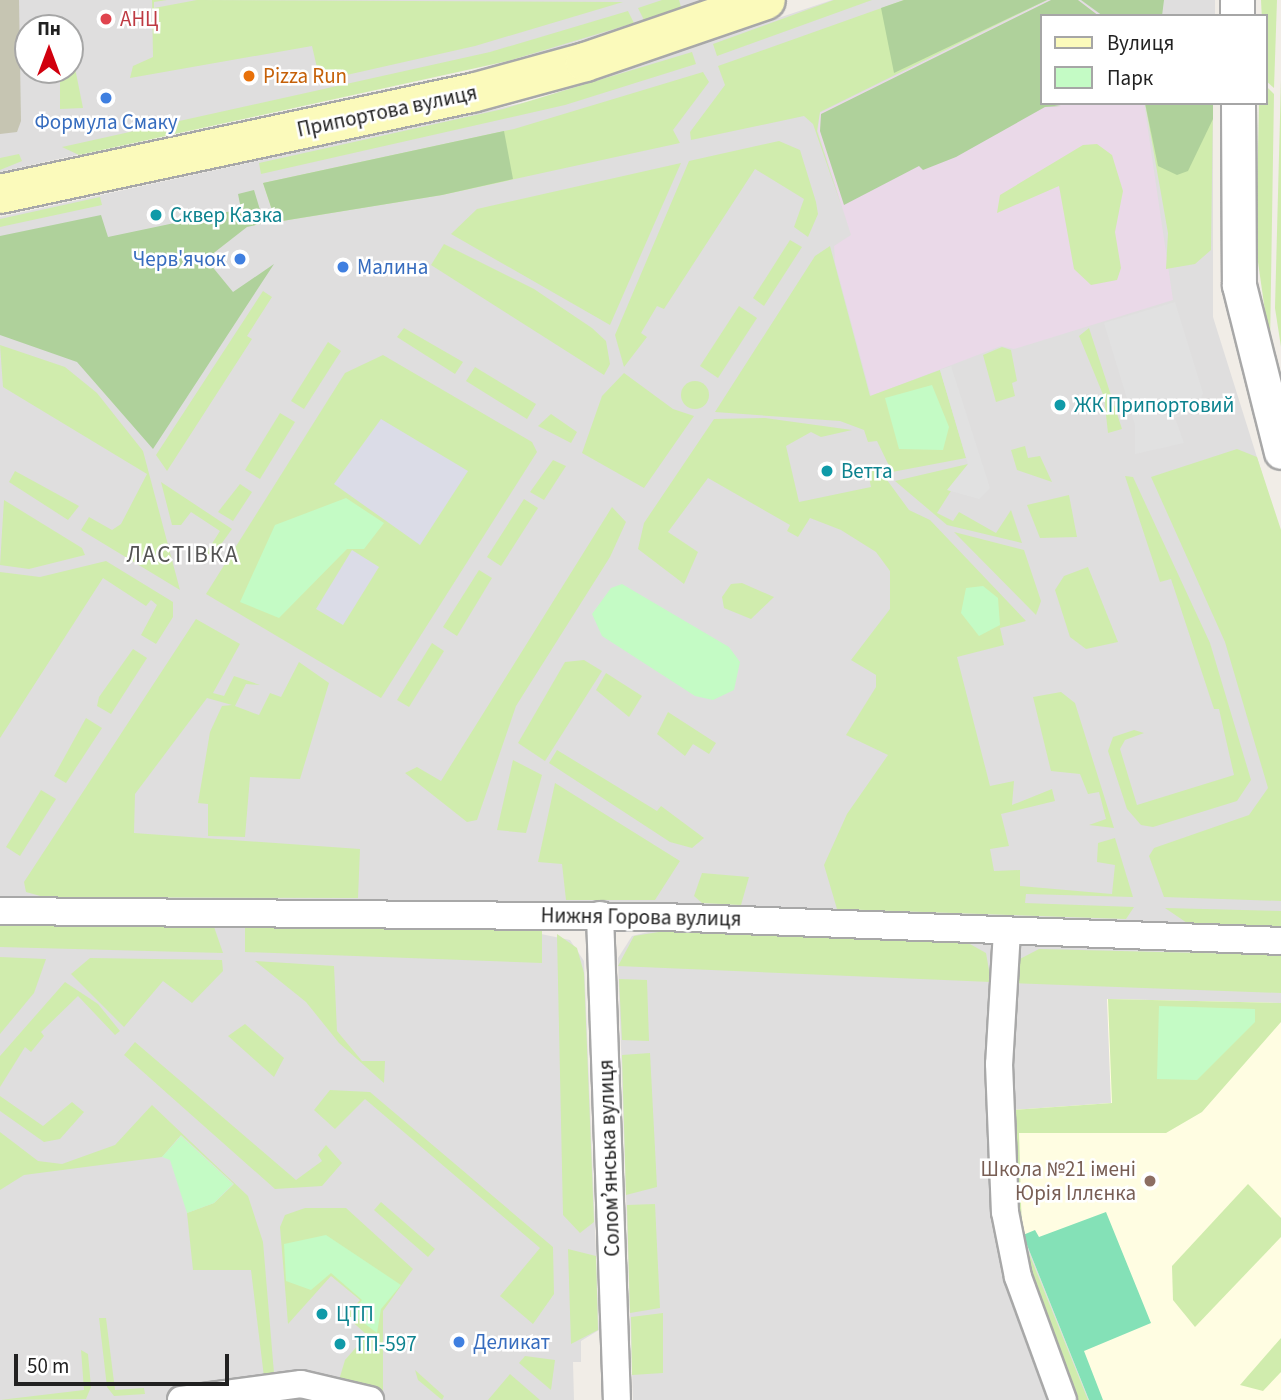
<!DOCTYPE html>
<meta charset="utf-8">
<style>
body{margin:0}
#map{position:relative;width:1281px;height:1400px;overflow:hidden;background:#f1ede7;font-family:"Source Sans 3",sans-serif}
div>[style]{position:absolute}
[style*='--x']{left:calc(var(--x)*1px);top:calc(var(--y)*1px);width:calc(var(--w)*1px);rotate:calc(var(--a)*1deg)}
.residential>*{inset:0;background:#dfdede}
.industrial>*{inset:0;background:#ead9e8}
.education>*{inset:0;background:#fffde2}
.construction>*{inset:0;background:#c6c5b2}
.grass>*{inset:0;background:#d0ecad}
.round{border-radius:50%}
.forest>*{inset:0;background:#afd19b}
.park>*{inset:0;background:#c4fbc5}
.pitch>*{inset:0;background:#84e1b7}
.parking>*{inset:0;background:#e1e1e1}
.plaza>*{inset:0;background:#dbdce7}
.roads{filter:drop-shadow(2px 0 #a8a8a8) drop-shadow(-2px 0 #a8a8a8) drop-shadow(0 2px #a8a8a8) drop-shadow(0 -2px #a8a8a8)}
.minor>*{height:26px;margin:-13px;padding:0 13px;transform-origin:13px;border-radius:13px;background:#fff}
.tertiary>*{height:33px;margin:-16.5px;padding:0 16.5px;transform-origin:16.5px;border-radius:16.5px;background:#fff}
.secondary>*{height:38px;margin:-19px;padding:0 19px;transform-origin:19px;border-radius:19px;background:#fbfabb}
.dots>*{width:19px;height:19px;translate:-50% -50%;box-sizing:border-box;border:4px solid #fff;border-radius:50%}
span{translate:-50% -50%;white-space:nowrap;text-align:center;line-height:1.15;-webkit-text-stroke:5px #fff;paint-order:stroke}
.health-label{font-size:21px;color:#be3a42}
.left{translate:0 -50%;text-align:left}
.food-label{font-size:21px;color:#c56008}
.street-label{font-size:21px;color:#212121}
.shop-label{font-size:21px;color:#366cbe}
.right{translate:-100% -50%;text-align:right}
.culture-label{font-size:21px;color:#0d838f}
.education-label{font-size:21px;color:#785e54}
.neighbourhood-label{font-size:23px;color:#545454;letter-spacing:2px}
.legend{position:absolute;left:1040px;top:14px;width:228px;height:91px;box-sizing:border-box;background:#fff;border:2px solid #a6a6a6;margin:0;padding:9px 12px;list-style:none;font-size:21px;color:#212121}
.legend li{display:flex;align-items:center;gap:14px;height:35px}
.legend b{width:35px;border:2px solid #a6a6a6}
.north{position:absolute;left:14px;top:14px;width:70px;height:70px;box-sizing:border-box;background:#fff;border:2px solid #a6a6a6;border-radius:50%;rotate:0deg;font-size:19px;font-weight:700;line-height:28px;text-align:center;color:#212121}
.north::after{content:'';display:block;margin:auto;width:24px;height:32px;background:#d1000e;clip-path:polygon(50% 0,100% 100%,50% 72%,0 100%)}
.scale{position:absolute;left:14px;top:1354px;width:215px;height:32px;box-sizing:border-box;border:4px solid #212121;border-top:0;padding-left:9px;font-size:21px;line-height:24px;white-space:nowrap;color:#212121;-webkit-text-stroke:5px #fff;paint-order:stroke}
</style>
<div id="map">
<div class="residential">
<i style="clip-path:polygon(evenodd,0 0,705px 0,551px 50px,0 172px,0 0,28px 28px,70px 28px,70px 70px,28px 70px,28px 28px)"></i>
<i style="clip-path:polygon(832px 0,1215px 0,1215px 16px,1041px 16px,1041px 103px,1213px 103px,1213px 317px,1281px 534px,1281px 929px,678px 903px,0 898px,0 217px,532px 101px)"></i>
<i style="clip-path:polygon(0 924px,507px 927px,570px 940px,584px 961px,599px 1330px,581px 1341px,581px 1362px,573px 1362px,574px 1400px,0 1400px)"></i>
<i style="clip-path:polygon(660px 929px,1281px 954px,1281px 1400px,633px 1400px,618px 958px,632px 936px)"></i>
</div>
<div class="industrial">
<i style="clip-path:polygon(1049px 0,1079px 0,1101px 16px,1041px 16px,1041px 103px,1144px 103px,1173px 300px,1014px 349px,1001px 346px,871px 396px,835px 262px,834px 246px,851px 235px,818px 131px,820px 113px)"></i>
</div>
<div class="education">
<i style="clip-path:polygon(1107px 999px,1281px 1003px,1281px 1400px,1089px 1400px,1023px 1235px,1014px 1110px,1111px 1103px)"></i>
</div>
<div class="construction">
<i style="clip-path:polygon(0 0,19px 0,21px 121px,17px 132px,0 134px)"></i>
</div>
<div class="grass">
<i style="clip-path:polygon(152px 0,167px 0,154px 2px,154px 8px,197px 0,623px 2px,475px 46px,320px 81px,312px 46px,130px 78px,133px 66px,153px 57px)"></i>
<i style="clip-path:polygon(662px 0,679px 0,681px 7px,644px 20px,638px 8px)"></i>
<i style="clip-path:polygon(834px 0,872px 0,717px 56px,713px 44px)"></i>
<i style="clip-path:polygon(904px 0,1047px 0,820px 112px,817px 131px,841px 205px,813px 124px,804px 116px,691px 140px,690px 132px,725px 85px,718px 66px)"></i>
<i style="clip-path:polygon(1261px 0,1277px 0,1274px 88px,1265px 80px)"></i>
<i style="clip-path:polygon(628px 11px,634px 23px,508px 61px,79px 155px,62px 147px,490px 52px)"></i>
<i style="clip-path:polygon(70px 43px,83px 108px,60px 109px,60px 70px,70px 70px)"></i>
<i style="clip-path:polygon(692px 52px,696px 64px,565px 105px,261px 174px,259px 163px,503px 109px)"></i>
<i style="clip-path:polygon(703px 72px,709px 82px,673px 130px,680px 143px,442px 195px,276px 222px,263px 183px,514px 129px)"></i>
<i style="clip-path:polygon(1281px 79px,1281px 347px,1275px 308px)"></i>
<i style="clip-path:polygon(1265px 85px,1274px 94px,1270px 346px,1256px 248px,1259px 103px,1265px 103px)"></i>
<i style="clip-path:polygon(1145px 103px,1213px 103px,1211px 250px,1195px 264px,1166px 269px,1168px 233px)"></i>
<i style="clip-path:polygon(779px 141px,800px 150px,816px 202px,818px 214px,808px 237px,794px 227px,804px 199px,755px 169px,664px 309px,657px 306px,641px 333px,647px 337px,624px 367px,615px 335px,689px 161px)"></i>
<i style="clip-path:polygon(1097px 144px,1112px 155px,1123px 191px,1115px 232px,1121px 268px,1117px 280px,1091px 285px,1074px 269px,1059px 186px,997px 213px,1000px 195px,1083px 145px)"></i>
<i style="clip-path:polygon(19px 154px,22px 161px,0 170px,0 158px)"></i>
<i style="clip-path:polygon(681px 163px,610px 325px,451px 234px,477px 209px)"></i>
<i style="clip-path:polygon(100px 197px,102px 205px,0 227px,0 219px)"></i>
<i style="clip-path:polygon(790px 240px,802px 247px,764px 306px,753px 298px)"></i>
<i style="clip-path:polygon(444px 244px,534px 289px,592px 328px,606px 341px,610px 364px,604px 375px,431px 265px)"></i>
<i style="clip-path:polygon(830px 246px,870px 396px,940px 370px,966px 458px,892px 472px,877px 441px,868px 442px,864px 430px,840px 421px,715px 412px,815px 256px)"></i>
<i style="clip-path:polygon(263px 291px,272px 297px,247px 336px,252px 339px,167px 471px,156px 455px)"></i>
<i style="clip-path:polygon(739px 306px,757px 318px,718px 378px,700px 366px)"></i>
<i style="clip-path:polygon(404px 328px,463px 362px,455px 374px,397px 337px)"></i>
<i style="clip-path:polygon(1089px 328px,1122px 429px,1108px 433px,1104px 397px,1079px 336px)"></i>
<i style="clip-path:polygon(328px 342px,341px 351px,304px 409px,291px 401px)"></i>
<i style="clip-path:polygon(0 345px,65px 367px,97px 393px,143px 451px,180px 590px,81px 530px,89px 517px,112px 530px,121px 524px,147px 474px,3px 387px)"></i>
<i style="clip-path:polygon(1002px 347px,1011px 350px,1017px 381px,1012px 383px,1015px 396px,996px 402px,983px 355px)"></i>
<i style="clip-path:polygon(383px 355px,532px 442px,537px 452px,381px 698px,206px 594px,345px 373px)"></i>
<i style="clip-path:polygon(475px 367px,536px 404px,527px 419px,466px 381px)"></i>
<i style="clip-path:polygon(624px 373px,673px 409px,694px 416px,644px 488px,582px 453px,602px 396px)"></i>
<i class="round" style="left:681px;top:381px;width:28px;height:28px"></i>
<i style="clip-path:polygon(280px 413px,295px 422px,260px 479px,245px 470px)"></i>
<i style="clip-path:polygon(551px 414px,577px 432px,571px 443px,538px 426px)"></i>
<i style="clip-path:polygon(765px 418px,852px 430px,821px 437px,811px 432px,786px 446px,799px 502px,871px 487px,867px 467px,876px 465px,909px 510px,930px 520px,1026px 621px,1000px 628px,1004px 645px,957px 657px,990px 786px,1014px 781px,1012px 805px,1052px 789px,1055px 801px,1001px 814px,1009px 846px,990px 849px,994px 871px,1020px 870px,1020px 886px,1112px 894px,1115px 865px,1097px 862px,1098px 843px,1115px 838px,1133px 897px,1026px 894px,1025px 903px,1134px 907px,1126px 919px,837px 909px,824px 865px,847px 814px,888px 755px,846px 735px,876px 687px,876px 675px,851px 660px,890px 609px,890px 571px,876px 552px,841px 530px,810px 518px,798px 537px,787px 531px,790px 525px,708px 478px,668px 532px,698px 552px,684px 584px,638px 549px,644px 523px,714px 419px)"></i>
<i style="clip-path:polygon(1025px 446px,1028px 458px,1040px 456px,1052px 482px,1017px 470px,1011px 450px)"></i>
<i style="clip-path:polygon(1237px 449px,1257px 457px,1281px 530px,1281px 901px,1164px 897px,1149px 856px,1154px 848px,1249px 815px,1268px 788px,1225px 642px,1151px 477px)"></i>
<i style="clip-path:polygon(553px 460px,566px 466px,544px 500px,530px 492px)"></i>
<i style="clip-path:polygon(968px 464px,937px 513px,953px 521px,959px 512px,996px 533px,1011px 510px,1022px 543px,947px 525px,895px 481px)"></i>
<i style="clip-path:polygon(15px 471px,79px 506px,68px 520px,9px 482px)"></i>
<i style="clip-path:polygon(1125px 476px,1133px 477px,1210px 643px,1251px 780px,1237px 801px,1153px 827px,1141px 825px,1127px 809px,1108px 751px,1113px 737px,1134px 730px,1144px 733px,1125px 740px,1120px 749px,1137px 805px,1234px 775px,1219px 709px,1214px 709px,1171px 579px,1160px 582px)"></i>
<i style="clip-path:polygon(161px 482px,232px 529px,212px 557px,206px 553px,220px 531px,191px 512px,181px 525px,172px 525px)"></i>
<i style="clip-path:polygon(240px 484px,252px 492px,233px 521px,218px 512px)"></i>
<i style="clip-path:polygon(1069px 495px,1077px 537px,1040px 538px,1027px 505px)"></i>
<i style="clip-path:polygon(524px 499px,538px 508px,501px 566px,487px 557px)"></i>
<i style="clip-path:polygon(4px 500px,82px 548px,85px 555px,29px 569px,0 565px)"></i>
<i style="clip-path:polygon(612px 507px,626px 522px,610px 557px,516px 706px,477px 820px,467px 822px,405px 773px,417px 767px,441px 781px)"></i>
<i style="clip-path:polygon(954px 532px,1024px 550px,1041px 601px,1036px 615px)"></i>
<i style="clip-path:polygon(106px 561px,173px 602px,173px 617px,156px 644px,141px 635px,157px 605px,151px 600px,146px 606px,103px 578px,0 738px,0 572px,40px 577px)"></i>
<i style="clip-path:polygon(1088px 567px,1118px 642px,1086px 649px,1070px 637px,1055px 590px,1064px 576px)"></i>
<i style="clip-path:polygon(479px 570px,492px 578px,457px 636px,443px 627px)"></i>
<i style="clip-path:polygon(742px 583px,774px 597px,751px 619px,724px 608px,722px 597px,731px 584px)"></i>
<i style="clip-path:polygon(196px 619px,240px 644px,213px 693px,224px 696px,234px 676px,260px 685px,246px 684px,235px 706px,259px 715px,270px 693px,281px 697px,299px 662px,329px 683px,300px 779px,250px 777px,245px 837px,208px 836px,208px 804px,198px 803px,210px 732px,222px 706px,232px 705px,207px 698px,135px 794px,134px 833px,360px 849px,358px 898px,44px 897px,26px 892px,24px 882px)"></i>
<i style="clip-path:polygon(432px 643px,444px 651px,409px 707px,397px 700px)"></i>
<i style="clip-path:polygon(133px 649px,147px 658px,111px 714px,97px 706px,99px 697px)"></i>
<i style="clip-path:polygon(584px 660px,602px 671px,545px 761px,518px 743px,565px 662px)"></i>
<i style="clip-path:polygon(606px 673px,642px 696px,629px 717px,596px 690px)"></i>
<i style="clip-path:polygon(1061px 692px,1075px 703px,1114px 828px,1089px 825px,1106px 819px,1099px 792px,1088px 794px,1080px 774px,1051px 771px,1033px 697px)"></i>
<i style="clip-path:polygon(668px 712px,716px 743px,709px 754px,693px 744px,685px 756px,657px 734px)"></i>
<i style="clip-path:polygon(86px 718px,102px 728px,66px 783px,54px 776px)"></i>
<i style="clip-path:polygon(557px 750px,657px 811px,661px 806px,704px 838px,692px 848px,670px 842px,549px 763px)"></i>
<i style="clip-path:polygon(513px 760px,542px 775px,526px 833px,497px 830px)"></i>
<i style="clip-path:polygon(555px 783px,680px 861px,655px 900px,566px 900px,562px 864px,538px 862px)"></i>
<i style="clip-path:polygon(41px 790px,56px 799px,20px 856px,6px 847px)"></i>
<i style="clip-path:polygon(702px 873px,749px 877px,741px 905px,702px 903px,694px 896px)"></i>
<i style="clip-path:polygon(1165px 908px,1281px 911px,1281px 929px,1190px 925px)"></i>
<i style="clip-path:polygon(212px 921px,223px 953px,0 947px,0 925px)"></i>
<i style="clip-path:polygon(245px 923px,542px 931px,542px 963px,245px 952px)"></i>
<i style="clip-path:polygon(671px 930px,961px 939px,986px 953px,991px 982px,618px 966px,634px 936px)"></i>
<i style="clip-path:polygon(557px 934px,577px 948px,584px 973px,594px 1222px,580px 1233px,563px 1215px)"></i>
<i style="clip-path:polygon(1039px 949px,1281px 955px,1281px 993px,1011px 983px,1014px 962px)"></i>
<i style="clip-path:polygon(0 957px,46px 959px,34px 993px,0 1034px)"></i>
<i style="clip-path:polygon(90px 958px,222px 960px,223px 971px,192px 1003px,163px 981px,124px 1027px,71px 974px)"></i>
<i style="clip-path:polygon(255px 961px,334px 966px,337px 1031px,362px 1061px,385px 1061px,384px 1083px,339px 1043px,306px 1002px)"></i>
<i style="clip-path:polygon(619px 979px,647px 980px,649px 1041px,622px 1040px)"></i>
<i style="clip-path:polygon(65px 982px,98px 1004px,120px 1031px,115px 1035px,78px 996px,41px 1032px,44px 1036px,31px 1052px,25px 1047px,0 1087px,0 1056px)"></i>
<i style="clip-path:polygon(1108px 999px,1281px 1003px,1281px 1022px,1202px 1112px,1166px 1133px,1019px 1133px,1022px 1236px,1088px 1400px,1072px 1400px,1017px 1233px,1014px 1110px,1112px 1103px)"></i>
<i style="clip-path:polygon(245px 1024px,284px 1058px,274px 1077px,228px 1036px)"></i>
<i style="clip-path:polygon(135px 1042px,296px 1180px,322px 1161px,318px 1155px,326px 1145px,342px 1163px,322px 1186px,275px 1189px,124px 1055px)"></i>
<i style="clip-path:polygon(650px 1053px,657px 1187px,626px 1195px,622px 1055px)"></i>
<i style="clip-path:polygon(330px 1090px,370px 1092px,553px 1247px,554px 1294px,533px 1324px,500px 1296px,540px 1248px,365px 1099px,335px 1129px,314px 1110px)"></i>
<i style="clip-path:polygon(0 1096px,43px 1126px,72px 1102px,84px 1112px,60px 1139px,44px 1142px,0 1111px)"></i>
<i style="clip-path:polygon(152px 1105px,248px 1196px,263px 1242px,274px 1373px,254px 1384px,192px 1391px,191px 1385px,264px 1377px,251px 1270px,193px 1270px,187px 1213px,214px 1203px,234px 1184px,181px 1135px,162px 1157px,24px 1175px,0 1190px,0 1132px,38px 1161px,62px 1164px,115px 1145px)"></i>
<i style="clip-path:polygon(1248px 1184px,1281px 1218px,1281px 1237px,1195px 1327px,1173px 1300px,1172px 1266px)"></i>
<i style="clip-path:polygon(381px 1202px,435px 1249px,428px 1257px,374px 1210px)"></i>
<i style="clip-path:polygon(655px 1204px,660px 1308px,630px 1313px,627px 1205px)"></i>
<i style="clip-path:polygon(305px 1208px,346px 1208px,413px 1269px,383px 1311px,383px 1391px,339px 1380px,345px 1360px,367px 1335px,346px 1316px,360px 1300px,331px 1276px,288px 1324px,280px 1227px,285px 1215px)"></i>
<i style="clip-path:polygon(568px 1249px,596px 1256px,598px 1330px,571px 1344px)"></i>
<i style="clip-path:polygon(663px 1313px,663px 1373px,632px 1375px,631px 1317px)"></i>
<i style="clip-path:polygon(106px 1318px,115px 1390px,144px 1388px,145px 1394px,114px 1396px,107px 1387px,99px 1318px)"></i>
<i style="clip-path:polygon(1281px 1338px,1281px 1372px,1263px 1391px,1240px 1385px)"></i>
<i style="clip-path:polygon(81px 1350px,88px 1354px,91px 1387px,86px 1399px,0 1400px,84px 1390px)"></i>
<i style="clip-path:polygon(525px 1356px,555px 1360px,551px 1390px,519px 1363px)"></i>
<i style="clip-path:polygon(415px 1370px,444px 1396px,442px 1400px,418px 1380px)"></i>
<i style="clip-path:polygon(510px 1374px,540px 1400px,488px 1400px)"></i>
</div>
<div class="forest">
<i style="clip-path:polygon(904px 0,1047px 0,894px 73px,881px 8px)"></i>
<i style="clip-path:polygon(1051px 0,1078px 0,1099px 16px,1041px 16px,1041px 103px,1061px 106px,1045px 107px,956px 157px,923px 170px,919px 166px,844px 205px,820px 131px,821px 114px)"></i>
<i style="clip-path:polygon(1081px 0,1164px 0,1162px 16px,1103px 16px)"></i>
<i style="clip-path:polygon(1145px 103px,1213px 103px,1213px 119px,1188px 171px,1177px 175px,1158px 166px)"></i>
<i style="clip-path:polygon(504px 131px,513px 179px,442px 195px,276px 222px,263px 183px)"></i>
<i style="clip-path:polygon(254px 190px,264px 223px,247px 227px,206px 259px,233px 292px,274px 264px,153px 449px,77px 362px,0 335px,0 236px,101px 215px,108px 237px,241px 209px,238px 194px)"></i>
</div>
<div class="park">
<i style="clip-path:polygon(932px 385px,949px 427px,943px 450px,899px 449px,885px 398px)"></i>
<i style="clip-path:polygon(346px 498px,384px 523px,364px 549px,347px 549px,279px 618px,240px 602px,275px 525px)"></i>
<i style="clip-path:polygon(622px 584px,729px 647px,740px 662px,734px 690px,713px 700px,695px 696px,602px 636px,592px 614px,611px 588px)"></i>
<i style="clip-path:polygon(983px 586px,998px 598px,1000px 625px,979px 636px,961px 613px,966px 588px)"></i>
<i style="clip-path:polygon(1159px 1006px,1255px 1009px,1255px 1022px,1197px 1080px,1157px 1079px)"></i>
<i style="clip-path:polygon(181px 1136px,233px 1184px,214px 1203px,187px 1213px,170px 1160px,162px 1157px)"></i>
<i style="clip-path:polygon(326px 1235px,401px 1285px,381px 1309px,377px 1333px,352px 1314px,362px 1300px,331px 1273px,311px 1290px,286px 1281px,284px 1244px)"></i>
</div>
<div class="pitch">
<i style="clip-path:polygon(1106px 1212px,1151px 1323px,1084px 1351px,1103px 1400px,1089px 1400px,1023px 1235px,1035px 1230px,1039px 1237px)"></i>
</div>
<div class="parking">
<i style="clip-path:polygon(1175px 302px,1203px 393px,1196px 411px,1175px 418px,1184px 443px,1135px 454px,1135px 425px,1104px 323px)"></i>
<i style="clip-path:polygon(951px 366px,990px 488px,979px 499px,947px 490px,968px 464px,940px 370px)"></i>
</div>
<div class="plaza">
<i style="clip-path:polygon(381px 419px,468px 471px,420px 545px,334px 484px)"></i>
<i style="clip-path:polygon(352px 550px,379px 567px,343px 625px,316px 609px)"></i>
</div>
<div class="roads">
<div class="minor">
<i style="--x:0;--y:911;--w:663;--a:0.52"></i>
<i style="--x:663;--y:917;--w:618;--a:2.22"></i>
<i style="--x:600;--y:915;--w:485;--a:88"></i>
<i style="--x:1007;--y:931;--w:133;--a:93.4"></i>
<i style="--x:999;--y:1064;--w:148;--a:87.7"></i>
<i style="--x:1005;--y:1212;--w:66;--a:78.7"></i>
<i style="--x:1018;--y:1277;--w:131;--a:69.9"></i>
<i style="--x:181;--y:1400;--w:121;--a:-7.6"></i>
<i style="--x:301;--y:1384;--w:71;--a:13.1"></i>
</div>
<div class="tertiary">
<i style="--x:1237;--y:0;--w:16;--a:90"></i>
<i style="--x:1238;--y:103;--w:182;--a:89.7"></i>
<i style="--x:1239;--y:285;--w:172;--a:75.9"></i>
</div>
<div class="secondary">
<i style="--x:0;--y:194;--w:483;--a:-12.1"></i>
<i style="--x:472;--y:93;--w:117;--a:-15.3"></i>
<i style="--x:585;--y:62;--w:191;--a:-18.9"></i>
</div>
</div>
<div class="dots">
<i style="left:106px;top:19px;background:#e0444e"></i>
<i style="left:249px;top:76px;background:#e8710a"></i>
<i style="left:106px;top:98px;background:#3f7fe0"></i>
<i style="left:156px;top:215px;background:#0f9aa8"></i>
<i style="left:240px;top:259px;background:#3f7fe0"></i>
<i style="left:343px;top:267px;background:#3f7fe0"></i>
<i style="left:1060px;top:405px;background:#0f9aa8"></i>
<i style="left:827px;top:471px;background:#0f9aa8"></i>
<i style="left:1150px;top:1181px;background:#8d6e63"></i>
<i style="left:322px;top:1314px;background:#0f9aa8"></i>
<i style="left:459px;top:1342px;background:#3f7fe0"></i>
<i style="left:340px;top:1344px;background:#0f9aa8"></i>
</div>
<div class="health-label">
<span class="left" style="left:120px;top:19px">АНЦ</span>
</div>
<div class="food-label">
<span class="left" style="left:263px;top:76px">Pizza Run</span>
</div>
<div class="street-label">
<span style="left:387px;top:111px;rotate:-12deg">Припортова вулиця</span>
<span style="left:641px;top:917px;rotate:1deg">Нижня Горова вулиця</span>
<span style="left:609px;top:1158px;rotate:-92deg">Соломʼянська вулиця</span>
</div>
<div class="shop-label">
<span style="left:106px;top:122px">Формула Смаку</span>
<span class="right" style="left:226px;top:259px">Черв'ячок</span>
<span class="left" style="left:357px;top:267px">Малина</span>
<span class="left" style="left:473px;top:1342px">Деликат</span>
</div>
<div class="culture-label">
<span class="left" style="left:170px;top:215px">Сквер Казка</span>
<span class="left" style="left:1074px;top:405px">ЖК Припортовий</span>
<span class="left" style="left:841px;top:471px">Ветта</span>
<span class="left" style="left:336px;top:1314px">ЦТП</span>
<span class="left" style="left:354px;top:1344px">ТП-597</span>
</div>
<div class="education-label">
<span class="right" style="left:1136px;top:1181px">Школа №21 імені<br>Юрія Іллєнка</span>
</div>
<div class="neighbourhood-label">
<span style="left:183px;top:555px">ЛАСТІВКА</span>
</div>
<ul class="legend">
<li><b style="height:9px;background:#fbfabb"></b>Вулиця</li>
<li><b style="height:19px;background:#c4fbc5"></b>Парк</li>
</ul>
<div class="north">Пн</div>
<div class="scale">50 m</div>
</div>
